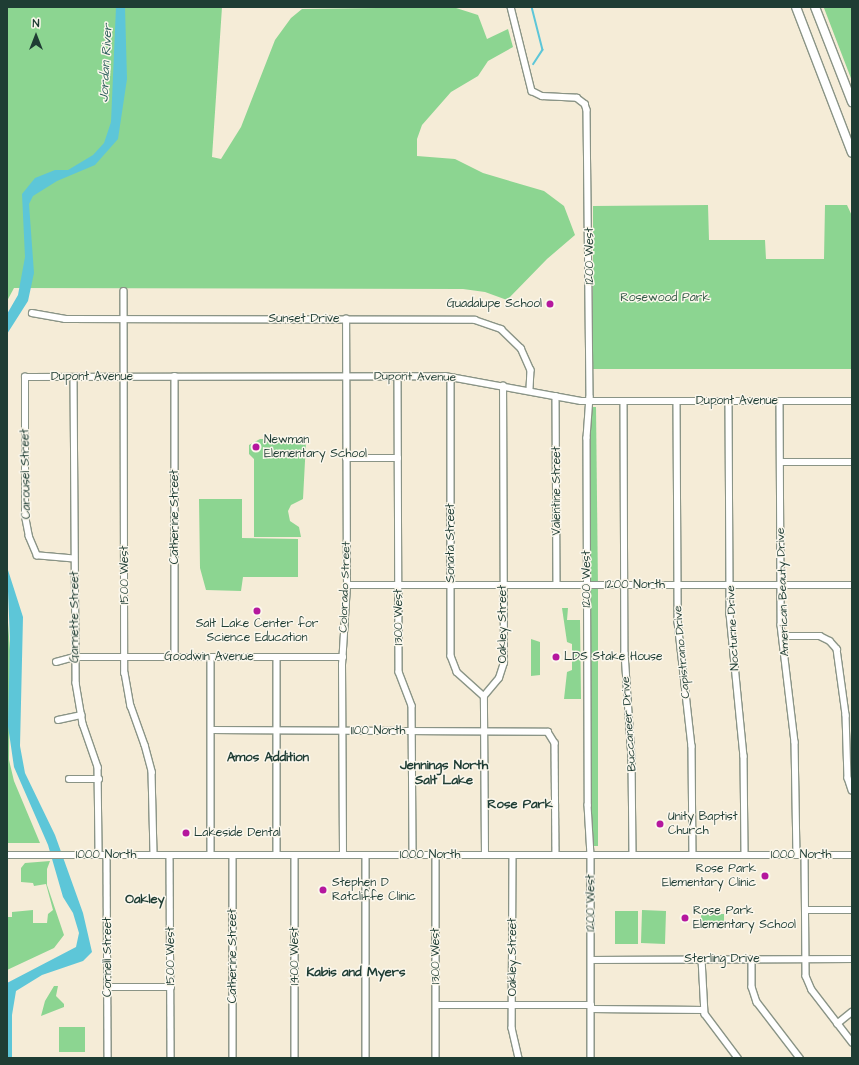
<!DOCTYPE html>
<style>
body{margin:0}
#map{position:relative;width:859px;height:1065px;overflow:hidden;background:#f5ecd7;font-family:"Architects Daughter",sans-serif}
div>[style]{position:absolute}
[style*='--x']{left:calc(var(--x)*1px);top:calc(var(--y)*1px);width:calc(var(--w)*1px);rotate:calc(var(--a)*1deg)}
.green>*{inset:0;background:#8cd591}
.water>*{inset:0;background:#5dc6d8}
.stream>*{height:1.5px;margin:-0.75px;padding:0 0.75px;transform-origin:0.75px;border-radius:0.75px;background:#5dc6d8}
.roads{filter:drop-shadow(1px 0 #8a9486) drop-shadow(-1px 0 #8a9486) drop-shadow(0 1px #8a9486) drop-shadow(0 -1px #8a9486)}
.minor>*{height:5.5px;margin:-2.75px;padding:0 2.75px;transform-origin:2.75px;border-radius:2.75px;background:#fff}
.highway>*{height:8px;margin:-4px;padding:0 4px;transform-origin:4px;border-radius:4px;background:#fff}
.dots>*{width:11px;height:11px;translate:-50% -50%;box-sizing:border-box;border:2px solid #fbf7ec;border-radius:50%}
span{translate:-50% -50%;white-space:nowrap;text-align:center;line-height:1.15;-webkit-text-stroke:3px #fbf7ec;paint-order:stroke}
.street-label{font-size:12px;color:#1f3d34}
.park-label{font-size:12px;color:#355b47}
.poi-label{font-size:12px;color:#1f3d34}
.right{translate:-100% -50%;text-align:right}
.left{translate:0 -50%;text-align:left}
.water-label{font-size:13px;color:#2e5f5d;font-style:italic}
.neighbourhood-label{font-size:13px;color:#1f3d34;font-weight:700}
.frame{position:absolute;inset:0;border:8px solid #1f3d34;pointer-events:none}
.north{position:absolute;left:16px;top:16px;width:40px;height:40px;-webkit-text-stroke:3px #fbf7ec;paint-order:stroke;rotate:0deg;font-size:11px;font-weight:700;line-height:16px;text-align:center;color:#1f3d34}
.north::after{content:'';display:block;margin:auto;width:14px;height:18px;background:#1f3d34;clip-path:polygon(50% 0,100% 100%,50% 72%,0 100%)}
</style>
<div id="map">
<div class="green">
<i style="clip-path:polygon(7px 7px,222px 7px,212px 157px,221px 159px,241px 127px,275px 40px,291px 18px,302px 9px,453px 7px,478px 15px,487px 39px,508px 29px,513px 47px,488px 61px,478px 76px,451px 92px,422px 125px,417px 139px,417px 156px,455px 159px,483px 173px,544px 191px,564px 206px,575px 235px,547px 259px,507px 300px,485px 292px,463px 289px,14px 288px,7px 301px)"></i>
<i style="clip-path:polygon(821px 7px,852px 7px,852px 81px,824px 8px)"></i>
<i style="clip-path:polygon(708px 205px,709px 240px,765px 240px,766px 259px,824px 259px,825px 205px,847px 205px,852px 216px,852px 369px,593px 369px,593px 206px)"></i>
<i style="clip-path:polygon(592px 407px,596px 407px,598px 589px,598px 846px,594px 846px,591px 805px,589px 434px)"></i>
<i style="clip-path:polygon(260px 439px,304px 439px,306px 442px,303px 499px,291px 505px,288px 511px,290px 521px,299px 527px,301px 537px,254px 537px,254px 459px,249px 454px,249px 445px)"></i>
<i style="clip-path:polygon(199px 499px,242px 499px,242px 538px,298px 539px,298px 577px,243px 577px,241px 591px,206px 590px,200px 568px)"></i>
<i style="clip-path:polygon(562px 608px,568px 608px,567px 620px,580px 620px,581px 699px,564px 699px,567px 672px,572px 670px,572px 644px,567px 642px)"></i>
<i style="clip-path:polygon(7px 609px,10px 650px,9px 760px,14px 781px,40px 843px,7px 843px)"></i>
<i style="clip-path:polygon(531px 639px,540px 642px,540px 675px,531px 676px)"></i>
<i style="clip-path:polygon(50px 861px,47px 869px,47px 885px,64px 935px,54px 948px,7px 970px,7px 917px,12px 917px,12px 912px,33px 910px,33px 923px,47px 923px,48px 914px,53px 910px,46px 884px,34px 886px,33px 883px,21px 882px,21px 868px,25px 863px)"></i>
<i style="clip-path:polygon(642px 910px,666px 911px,665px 944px,641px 943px)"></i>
<i style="clip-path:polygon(615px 911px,638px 911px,638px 944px,615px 944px)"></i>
<i style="clip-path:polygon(701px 914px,724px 914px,724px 922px,701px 922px)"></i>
<i style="clip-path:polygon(54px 986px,58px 986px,56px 996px,64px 1004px,64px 1007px,41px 1016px,45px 1001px)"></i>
<i style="clip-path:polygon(59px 1027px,85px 1027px,85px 1052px,59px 1052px)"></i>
</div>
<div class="water">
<i style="clip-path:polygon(116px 7px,125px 7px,127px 79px,118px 139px,95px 165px,57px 181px,33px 196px,29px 204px,34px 273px,28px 301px,7px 334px,7px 314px,18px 295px,25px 257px,22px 194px,35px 178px,55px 170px,68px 170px,93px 155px,104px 143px,111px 122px)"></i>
<i style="clip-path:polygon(7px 567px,23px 617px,20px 746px,25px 773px,55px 835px,83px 913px,92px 952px,83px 961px,42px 975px,16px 991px,12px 1015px,12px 1058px,7px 1058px,7px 983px,76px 947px,79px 933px,73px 913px,63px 897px,48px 845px,14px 767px,8px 726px,10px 640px)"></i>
</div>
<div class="stream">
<i style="--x:532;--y:7;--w:44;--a:75.7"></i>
<i style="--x:543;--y:50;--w:17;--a:123"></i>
</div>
<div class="roads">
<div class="minor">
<i style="--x:511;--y:7;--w:87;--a:76"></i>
<i style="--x:532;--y:91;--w:11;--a:27"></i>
<i style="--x:542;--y:96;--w:35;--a:3"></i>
<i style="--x:577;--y:98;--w:10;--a:37"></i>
<i style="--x:585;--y:104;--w:6;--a:72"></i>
<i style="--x:587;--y:110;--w:287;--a:89.4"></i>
<i style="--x:590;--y:397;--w:41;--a:94.2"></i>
<i style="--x:587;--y:438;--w:367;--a:89.8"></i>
<i style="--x:588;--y:805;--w:50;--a:86.6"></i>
<i style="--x:591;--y:855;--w:203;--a:90"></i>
<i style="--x:124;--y:291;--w:382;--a:89.9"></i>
<i style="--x:125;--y:673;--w:34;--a:80"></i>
<i style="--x:131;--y:706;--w:41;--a:70.3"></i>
<i style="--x:145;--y:745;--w:28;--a:75"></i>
<i style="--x:152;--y:772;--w:83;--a:88.6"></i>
<i style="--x:32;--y:313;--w:34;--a:10"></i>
<i style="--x:65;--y:319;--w:410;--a:0.1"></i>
<i style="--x:475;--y:320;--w:28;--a:19"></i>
<i style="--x:501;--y:329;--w:28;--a:44"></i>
<i style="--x:521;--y:348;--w:24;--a:66"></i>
<i style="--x:531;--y:370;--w:21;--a:93"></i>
<i style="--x:175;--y:376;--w:281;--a:90"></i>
<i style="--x:398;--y:376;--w:296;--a:89.8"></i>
<i style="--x:399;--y:672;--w:36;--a:69"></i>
<i style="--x:412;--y:706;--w:149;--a:89.6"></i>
<i style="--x:74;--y:377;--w:306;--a:89.6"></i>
<i style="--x:76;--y:683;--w:42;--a:80.3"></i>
<i style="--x:83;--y:724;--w:46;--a:70.8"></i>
<i style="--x:98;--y:767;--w:88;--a:89.3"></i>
<i style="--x:451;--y:377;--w:279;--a:90"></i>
<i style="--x:451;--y:656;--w:17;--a:69"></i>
<i style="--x:457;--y:672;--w:36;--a:42"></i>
<i style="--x:556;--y:396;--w:189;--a:89.7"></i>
<i style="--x:624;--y:401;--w:252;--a:89.8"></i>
<i style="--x:625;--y:653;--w:106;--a:86.2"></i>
<i style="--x:632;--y:759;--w:96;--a:89.4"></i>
<i style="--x:677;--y:401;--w:221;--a:89.7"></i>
<i style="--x:678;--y:622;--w:125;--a:83.6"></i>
<i style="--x:692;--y:746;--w:109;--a:89.5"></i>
<i style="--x:729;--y:401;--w:213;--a:89.7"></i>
<i style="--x:730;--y:614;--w:143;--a:84.4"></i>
<i style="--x:744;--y:756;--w:99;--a:89.4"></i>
<i style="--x:780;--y:401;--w:224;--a:89.7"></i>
<i style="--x:781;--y:625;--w:118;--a:83.2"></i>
<i style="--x:795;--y:742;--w:113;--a:89"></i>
<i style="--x:346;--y:458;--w:52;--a:0"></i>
<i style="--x:781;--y:462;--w:71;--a:0"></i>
<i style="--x:74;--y:559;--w:37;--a:-175"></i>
<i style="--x:37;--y:556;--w:21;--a:-113"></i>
<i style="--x:29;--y:537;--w:20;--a:-101"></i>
<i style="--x:25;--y:517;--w:140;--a:-90"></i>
<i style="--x:25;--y:377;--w:420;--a:-0.1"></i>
<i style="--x:445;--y:376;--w:138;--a:10.4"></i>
<i style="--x:581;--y:401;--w:271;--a:0"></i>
<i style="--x:347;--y:585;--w:505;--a:0"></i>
<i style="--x:782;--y:636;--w:38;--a:0"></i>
<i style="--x:820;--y:636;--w:11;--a:27"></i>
<i style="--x:830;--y:641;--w:11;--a:49"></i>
<i style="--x:837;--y:649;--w:67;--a:82.2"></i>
<i style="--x:846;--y:715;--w:63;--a:88.2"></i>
<i style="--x:848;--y:778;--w:13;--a:72"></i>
<i style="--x:211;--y:657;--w:198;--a:90"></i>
<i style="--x:277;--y:657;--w:198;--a:90"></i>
<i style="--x:56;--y:662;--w:20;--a:-15"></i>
<i style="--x:75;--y:657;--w:268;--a:0"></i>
<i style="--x:58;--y:720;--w:24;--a:-12"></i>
<i style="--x:211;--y:730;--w:337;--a:0.3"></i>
<i style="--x:548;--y:732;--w:13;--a:58"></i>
<i style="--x:555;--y:743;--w:112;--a:89.5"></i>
<i style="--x:69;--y:779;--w:30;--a:0"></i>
<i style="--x:7;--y:855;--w:845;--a:0"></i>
<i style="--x:107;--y:855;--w:203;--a:89.7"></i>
<i style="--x:170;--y:855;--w:203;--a:89.7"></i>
<i style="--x:233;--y:855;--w:203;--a:90"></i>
<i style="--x:295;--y:855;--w:203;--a:90"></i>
<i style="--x:343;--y:855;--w:190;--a:-90.3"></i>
<i style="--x:342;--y:665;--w:80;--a:-86.4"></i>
<i style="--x:347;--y:585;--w:266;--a:-90.2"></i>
<i style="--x:366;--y:855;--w:203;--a:90"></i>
<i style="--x:436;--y:855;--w:203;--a:90"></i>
<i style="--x:485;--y:855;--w:159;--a:-90.4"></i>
<i style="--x:484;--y:696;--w:23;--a:-50"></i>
<i style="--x:499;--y:678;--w:16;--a:-72"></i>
<i style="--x:504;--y:663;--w:277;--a:-90.2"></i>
<i style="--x:513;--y:855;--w:173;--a:90.3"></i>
<i style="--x:512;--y:1028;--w:31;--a:77"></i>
<i style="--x:805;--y:855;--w:121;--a:89.5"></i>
<i style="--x:806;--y:976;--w:15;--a:67"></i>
<i style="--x:812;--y:990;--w:66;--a:52.4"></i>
<i style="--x:805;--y:910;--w:47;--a:0"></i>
<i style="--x:702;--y:959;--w:55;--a:86.9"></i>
<i style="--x:705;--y:1014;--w:55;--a:53.1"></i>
<i style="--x:752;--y:959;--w:28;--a:90"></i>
<i style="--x:752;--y:987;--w:16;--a:72"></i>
<i style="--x:757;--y:1002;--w:71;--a:52.5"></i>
<i style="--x:591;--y:960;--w:261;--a:-0.2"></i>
<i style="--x:108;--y:987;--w:63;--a:0"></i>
<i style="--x:436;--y:1005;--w:155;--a:0"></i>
<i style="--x:591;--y:1009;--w:113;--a:0.5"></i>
<i style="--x:837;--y:1024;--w:19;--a:-39"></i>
</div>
<div class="highway">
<i style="--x:796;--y:7;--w:156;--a:69"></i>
<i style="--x:815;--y:7;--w:102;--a:68.7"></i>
</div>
</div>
<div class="dots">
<i style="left:550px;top:304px;background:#b5179e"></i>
<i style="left:256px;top:447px;background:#b5179e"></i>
<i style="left:257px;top:611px;background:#b5179e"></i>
<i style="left:556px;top:657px;background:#b5179e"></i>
<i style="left:660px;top:824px;background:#b5179e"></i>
<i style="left:186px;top:833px;background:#b5179e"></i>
<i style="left:765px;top:876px;background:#b5179e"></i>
<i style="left:323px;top:890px;background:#b5179e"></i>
<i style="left:685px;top:918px;background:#b5179e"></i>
</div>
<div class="street-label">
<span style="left:590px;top:256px;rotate:-90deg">1200 West</span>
<span style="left:304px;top:319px">Sunset Drive</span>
<span style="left:92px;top:377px">Dupont Avenue</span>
<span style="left:415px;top:377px;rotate:1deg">Dupont Avenue</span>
<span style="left:737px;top:401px">Dupont Avenue</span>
<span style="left:26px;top:474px;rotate:-91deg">Carousel Street</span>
<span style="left:557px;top:491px;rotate:-90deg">Valentine Street</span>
<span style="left:175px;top:517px;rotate:-90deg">Catherine Street</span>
<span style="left:451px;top:543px;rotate:-90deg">Sonata Street</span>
<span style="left:125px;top:575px;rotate:-90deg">1500 West</span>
<span style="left:587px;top:579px;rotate:-90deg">1200 West</span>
<span style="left:635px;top:585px">1200 North</span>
<span style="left:345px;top:587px;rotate:-88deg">Colorado Street</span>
<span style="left:783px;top:592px;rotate:-92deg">American Beauty Drive</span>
<span style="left:75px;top:617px;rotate:-90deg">Garnette Street</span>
<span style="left:399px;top:617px;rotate:-90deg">1300 West</span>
<span style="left:503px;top:624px;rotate:-90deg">Oakley Street</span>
<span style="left:733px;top:628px;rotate:-93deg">Nocturne Drive</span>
<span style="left:682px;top:652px;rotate:-95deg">Capistrano Drive</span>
<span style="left:209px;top:657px">Goodwin Avenue</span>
<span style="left:629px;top:724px;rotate:-94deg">Buccaneer Drive</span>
<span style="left:378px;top:731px">1100 North</span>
<span style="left:106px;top:855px">1000 North</span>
<span style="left:430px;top:855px">1000 North</span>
<span style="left:801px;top:855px">1000 North</span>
<span style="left:591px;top:903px;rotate:-90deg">1200 West</span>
<span style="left:171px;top:956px;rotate:-90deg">1500 West</span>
<span style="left:233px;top:956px;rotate:-90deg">Catherine Street</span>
<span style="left:295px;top:956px;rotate:-90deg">1400 West</span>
<span style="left:436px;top:956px;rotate:-90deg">1300 West</span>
<span style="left:108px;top:957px;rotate:-90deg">Cornell Street</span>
<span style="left:513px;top:957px;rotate:-90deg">Oakley Street</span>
<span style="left:722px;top:959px">Sterling Drive</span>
</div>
<div class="park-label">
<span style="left:665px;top:298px">Rosewood Park</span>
</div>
<div class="poi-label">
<span class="right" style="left:542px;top:304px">Guadalupe School</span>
<span class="left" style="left:264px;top:447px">Newman<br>Elementary School</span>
<span style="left:257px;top:631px">Salt Lake Center for<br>Science Education</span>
<span class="left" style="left:564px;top:657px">LDS Stake House</span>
<span class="left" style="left:668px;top:824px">Unity Baptist<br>Church</span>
<span class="left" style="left:194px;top:833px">Lakeside Dental</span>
<span class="right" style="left:756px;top:876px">Rose Park<br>Elementary Clinic</span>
<span class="left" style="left:332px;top:890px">Stephen D<br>Ratcliffe Clinic</span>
<span class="left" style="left:693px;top:918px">Rose Park<br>Elementary School</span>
</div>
<div class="water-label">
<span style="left:106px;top:63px;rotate:-87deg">Jordan River</span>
</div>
<div class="neighbourhood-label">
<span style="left:268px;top:757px">Amos Addition</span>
<span style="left:444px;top:773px">Jennings North<br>Salt Lake</span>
<span style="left:520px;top:804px">Rose Park</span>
<span style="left:145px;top:899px">Oakley</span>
<span style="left:356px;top:972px">Kabis and Myers</span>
</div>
<div class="frame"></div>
<div class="north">N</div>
</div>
